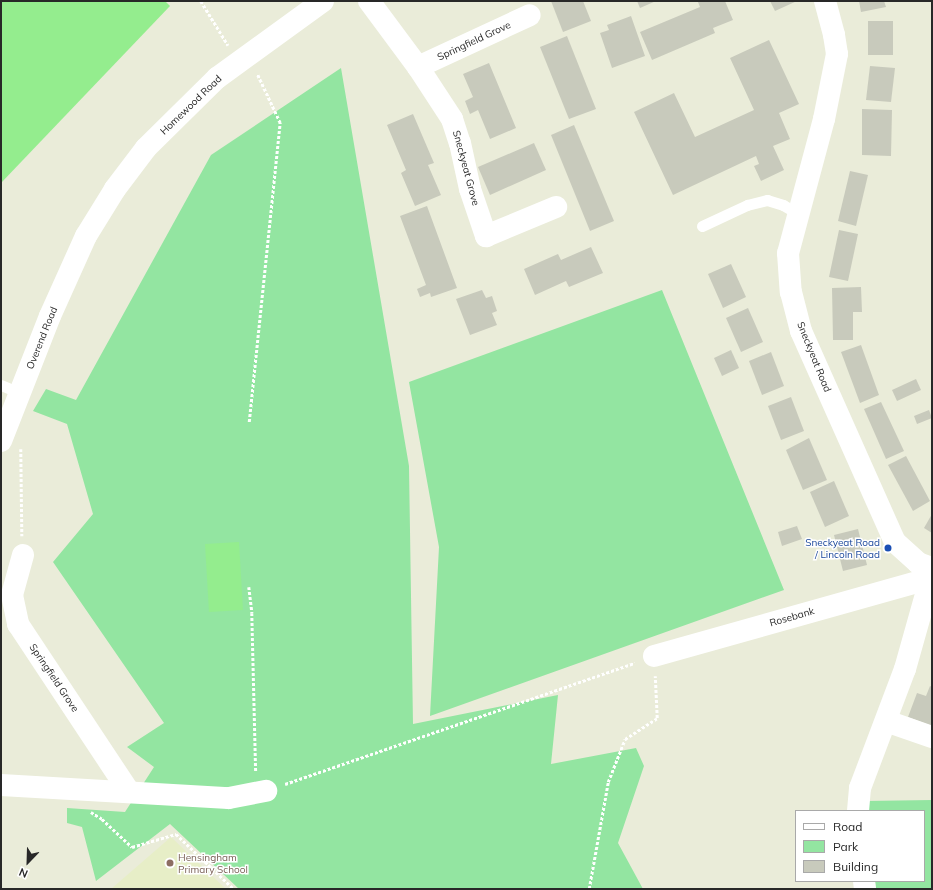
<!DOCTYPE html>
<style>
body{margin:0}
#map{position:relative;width:933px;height:890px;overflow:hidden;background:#eaecd9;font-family:Mulish,sans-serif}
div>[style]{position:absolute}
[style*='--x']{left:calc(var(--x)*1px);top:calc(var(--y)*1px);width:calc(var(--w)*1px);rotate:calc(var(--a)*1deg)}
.education>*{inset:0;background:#e7eec7}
.green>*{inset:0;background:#93e5a1}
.pitch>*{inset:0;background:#94ed8e}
.building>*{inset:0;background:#c8cabc}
.path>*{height:2.5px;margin-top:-1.25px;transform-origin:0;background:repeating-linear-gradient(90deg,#fff 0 3px,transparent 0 5px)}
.service>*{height:11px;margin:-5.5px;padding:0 5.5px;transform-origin:5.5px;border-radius:5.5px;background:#fff}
.minor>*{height:22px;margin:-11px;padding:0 11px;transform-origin:11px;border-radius:11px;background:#fff}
.tertiary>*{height:22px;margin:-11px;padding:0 11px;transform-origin:11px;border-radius:11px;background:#fff}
.dots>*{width:11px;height:11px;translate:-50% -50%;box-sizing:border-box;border:2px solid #fff;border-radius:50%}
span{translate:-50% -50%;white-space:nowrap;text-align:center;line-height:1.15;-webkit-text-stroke:3px #fff;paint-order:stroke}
.street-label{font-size:10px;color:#282828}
.transit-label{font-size:10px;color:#164399}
.right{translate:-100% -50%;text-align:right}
.education-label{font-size:10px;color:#785e54}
.left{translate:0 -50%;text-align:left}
.frame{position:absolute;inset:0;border:2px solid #282828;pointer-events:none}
.legend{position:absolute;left:795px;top:810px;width:130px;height:72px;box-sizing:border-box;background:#fff;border:1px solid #a9a9a9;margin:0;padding:5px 7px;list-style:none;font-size:12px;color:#282828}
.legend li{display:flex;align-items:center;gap:8px;height:20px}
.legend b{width:20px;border:1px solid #a9a9a9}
.north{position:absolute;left:8px;top:842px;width:40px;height:40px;-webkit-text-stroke:3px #fff;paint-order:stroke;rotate:203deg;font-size:11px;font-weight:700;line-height:16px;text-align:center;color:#282828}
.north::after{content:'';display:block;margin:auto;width:14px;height:18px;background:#282828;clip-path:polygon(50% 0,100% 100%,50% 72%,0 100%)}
</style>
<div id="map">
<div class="education">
<i style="clip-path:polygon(171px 837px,226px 889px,111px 889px)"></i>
</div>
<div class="green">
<i style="clip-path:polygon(341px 68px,409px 466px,413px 724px,558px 695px,551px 764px,636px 748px,644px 766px,618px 843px,643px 889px,239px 889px,170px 824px,96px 881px,82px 827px,67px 823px,67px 808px,125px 812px,154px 767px,127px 747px,164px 723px,53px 562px,93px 514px,67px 424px,33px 411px,46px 389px,76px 400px,211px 155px)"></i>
<i style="clip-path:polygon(662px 290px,784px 590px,430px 716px,439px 547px,409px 382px)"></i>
<i style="clip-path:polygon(932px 800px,932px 889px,876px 889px,875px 881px,924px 881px,924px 811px,866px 811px,865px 801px)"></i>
</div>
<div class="pitch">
<i style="clip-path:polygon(1px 1px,165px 1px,170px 6px,1px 183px)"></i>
<i style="clip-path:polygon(239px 542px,243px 610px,209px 612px,205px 544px)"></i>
</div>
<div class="building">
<i style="clip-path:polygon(551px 1px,583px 1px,591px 21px,563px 32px)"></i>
<i style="clip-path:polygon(637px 1px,656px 1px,640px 8px)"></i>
<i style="clip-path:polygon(700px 1px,725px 1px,733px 20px,713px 28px,715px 33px,652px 60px,640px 32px,700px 7px,698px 2px)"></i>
<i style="clip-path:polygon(770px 1px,797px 1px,775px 11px)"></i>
<i style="clip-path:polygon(859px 1px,884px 1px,886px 7px,861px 12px)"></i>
<i style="clip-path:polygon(631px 16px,645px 56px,612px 68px,600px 33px,609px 30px,607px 25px)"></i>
<i style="clip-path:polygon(868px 21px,893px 21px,893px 55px,868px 55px)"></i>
<i style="clip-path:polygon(567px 36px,596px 109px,569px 119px,540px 47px)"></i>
<i style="clip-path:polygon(769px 40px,799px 104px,779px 113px,790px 139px,773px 146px,784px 170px,761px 181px,754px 166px,759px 164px,756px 156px,673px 195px,634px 112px,674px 93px,695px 137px,754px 110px,730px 58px)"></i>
<i style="clip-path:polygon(489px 63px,516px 128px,490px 139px,478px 110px,470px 114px,465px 101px,473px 97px,463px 74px)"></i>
<i style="clip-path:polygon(870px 66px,895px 68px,891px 102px,866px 100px)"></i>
<i style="clip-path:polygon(862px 109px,892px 110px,891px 156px,862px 155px)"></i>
<i style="clip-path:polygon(413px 114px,434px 163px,428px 165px,441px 195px,415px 206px,401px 173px,406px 170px,387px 125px)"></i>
<i style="clip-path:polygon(574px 125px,614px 221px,590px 231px,551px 135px)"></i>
<i style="clip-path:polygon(534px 143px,546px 170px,490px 195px,478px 167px)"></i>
<i style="clip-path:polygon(850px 171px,868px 175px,856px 226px,838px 221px)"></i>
<i style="clip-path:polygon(427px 206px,457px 288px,431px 297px,430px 293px,420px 297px,417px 289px,426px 285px,400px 216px)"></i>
<i style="clip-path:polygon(839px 230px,858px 234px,848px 281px,829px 277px)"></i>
<i style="clip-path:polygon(591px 247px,603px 273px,569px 287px,566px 281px,535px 295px,524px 269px,558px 254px,561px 260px)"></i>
<i style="clip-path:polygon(731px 264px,746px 297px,723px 308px,708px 274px)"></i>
<i style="clip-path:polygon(861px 287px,862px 312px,853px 312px,853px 340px,833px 340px,832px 288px)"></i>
<i style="clip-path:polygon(482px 290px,486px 298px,492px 296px,497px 311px,492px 313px,497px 325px,470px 335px,456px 299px)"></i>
<i style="clip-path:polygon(748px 308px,763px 342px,741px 352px,726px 318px)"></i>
<i style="clip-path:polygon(861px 345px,879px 395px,860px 403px,841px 352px)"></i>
<i style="clip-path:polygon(731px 350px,739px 368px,722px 376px,714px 358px)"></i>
<i style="clip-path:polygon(771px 352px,784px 386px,762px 395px,749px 361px)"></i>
<i style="clip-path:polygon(916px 379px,921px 390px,897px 401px,892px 390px)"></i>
<i style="clip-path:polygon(791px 397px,804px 431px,781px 440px,768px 406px)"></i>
<i style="clip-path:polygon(881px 402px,904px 451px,886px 459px,864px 409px)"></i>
<i style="clip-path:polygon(929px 410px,932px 418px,917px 424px,914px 416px)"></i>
<i style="clip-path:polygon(809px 438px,827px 480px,803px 490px,786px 450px)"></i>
<i style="clip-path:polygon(906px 456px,930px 501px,913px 511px,888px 465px)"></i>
<i style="clip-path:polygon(834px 481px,849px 516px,825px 527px,810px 492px)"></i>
<i style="clip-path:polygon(932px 514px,932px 533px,924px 528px)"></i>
<i style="clip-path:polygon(797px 526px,802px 539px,782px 546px,778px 532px)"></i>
<i style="clip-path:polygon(858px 529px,867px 565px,843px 571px,834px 535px)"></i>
<i style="clip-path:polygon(930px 686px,932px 687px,932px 726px,908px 717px,917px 693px,926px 696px)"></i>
</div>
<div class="path">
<i style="--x:201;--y:1;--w:52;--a:58.5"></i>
<i style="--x:249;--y:422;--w:301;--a:-84.1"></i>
<i style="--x:280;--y:123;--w:54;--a:-115.1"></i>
<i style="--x:21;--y:449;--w:87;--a:89.3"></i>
<i style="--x:249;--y:587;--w:26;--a:83"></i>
<i style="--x:252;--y:613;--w:159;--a:88.6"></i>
<i style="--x:285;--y:784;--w:370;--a:-19.1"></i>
<i style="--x:91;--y:812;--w:13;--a:32"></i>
<i style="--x:102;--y:819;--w:41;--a:43"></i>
<i style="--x:132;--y:847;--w:46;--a:-16.5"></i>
<i style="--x:176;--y:834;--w:80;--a:43.5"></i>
<i style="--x:589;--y:889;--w:109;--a:-79.9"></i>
<i style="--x:608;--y:782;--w:46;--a:-68.4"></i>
<i style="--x:625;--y:739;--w:38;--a:-33"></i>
<i style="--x:657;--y:718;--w:42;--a:-92.7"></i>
</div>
<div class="service">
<i style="--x:702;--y:226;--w:50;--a:-25"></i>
<i style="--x:747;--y:205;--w:21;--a:-14"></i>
<i style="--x:767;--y:200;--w:17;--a:17"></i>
<i style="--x:783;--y:205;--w:16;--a:30"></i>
<i style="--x:1;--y:385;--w:21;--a:23"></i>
</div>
<div class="minor">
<i style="--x:369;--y:1;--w:82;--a:53.4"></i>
<i style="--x:418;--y:67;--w:62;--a:56.8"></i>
<i style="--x:452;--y:119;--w:25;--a:72"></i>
<i style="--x:460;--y:143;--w:47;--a:77.7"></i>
<i style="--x:470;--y:189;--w:50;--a:71.2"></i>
<i style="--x:486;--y:236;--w:76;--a:-22.5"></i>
<i style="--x:825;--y:1;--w:35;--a:75"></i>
<i style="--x:834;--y:35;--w:19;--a:81"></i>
<i style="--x:837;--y:54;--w:66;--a:101.3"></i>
<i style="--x:824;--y:119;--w:139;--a:105"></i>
<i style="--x:788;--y:253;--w:39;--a:86"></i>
<i style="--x:791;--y:292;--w:40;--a:75.6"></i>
<i style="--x:801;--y:331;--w:231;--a:66"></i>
<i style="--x:895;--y:542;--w:31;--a:42"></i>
<i style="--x:918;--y:563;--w:15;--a:20"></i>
<i style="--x:418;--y:67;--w:123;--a:-24.9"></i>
<i style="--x:23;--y:555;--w:41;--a:105.4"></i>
<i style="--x:12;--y:595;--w:30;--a:78"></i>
<i style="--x:18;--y:624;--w:201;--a:56.5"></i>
<i style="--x:654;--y:656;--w:288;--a:-15.7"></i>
<i style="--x:886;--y:721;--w:49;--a:19.2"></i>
<i style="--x:1;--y:785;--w:228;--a:3.3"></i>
<i style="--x:229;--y:798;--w:38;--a:-11"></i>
<i style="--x:858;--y:811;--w:23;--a:-85"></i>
<i style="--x:860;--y:788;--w:127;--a:-69.3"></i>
<i style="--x:905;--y:669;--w:100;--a:-74.3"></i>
<i style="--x:864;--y:881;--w:8;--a:83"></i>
</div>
<div class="tertiary">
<i style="--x:1;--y:441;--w:134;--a:-68.6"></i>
<i style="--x:50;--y:316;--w:88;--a:-65.8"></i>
<i style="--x:86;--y:236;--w:55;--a:-58.3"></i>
<i style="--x:115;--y:189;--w:51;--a:-52.9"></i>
<i style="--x:146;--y:148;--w:100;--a:-44.6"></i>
<i style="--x:217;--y:78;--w:131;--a:-36"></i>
</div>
<div class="dots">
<i style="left:888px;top:548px;background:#1a4fb4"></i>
<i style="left:170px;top:863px;background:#8d6e63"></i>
</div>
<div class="street-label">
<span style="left:474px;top:41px;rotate:-25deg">Springfield Grove</span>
<span style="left:191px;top:105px;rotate:-44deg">Homewood Road</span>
<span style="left:466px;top:168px;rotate:75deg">Sneckyeat Grove</span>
<span style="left:42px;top:338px;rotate:-68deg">Overend Road</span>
<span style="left:814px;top:357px;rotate:68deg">Sneckyeat Road</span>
<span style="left:792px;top:617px;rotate:-16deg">Rosebank</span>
<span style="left:54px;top:678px;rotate:56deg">Springfield Grove</span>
</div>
<div class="transit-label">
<span class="right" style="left:880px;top:548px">Sneckyeat Road<br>/ Lincoln Road</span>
</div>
<div class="education-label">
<span class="left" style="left:178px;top:863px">Hensingham<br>Primary School</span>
</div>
<div class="frame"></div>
<ul class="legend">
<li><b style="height:5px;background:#fff"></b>Road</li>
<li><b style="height:11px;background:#93e5a1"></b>Park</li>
<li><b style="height:11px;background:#c8cabc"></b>Building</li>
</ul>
<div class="north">N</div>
</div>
